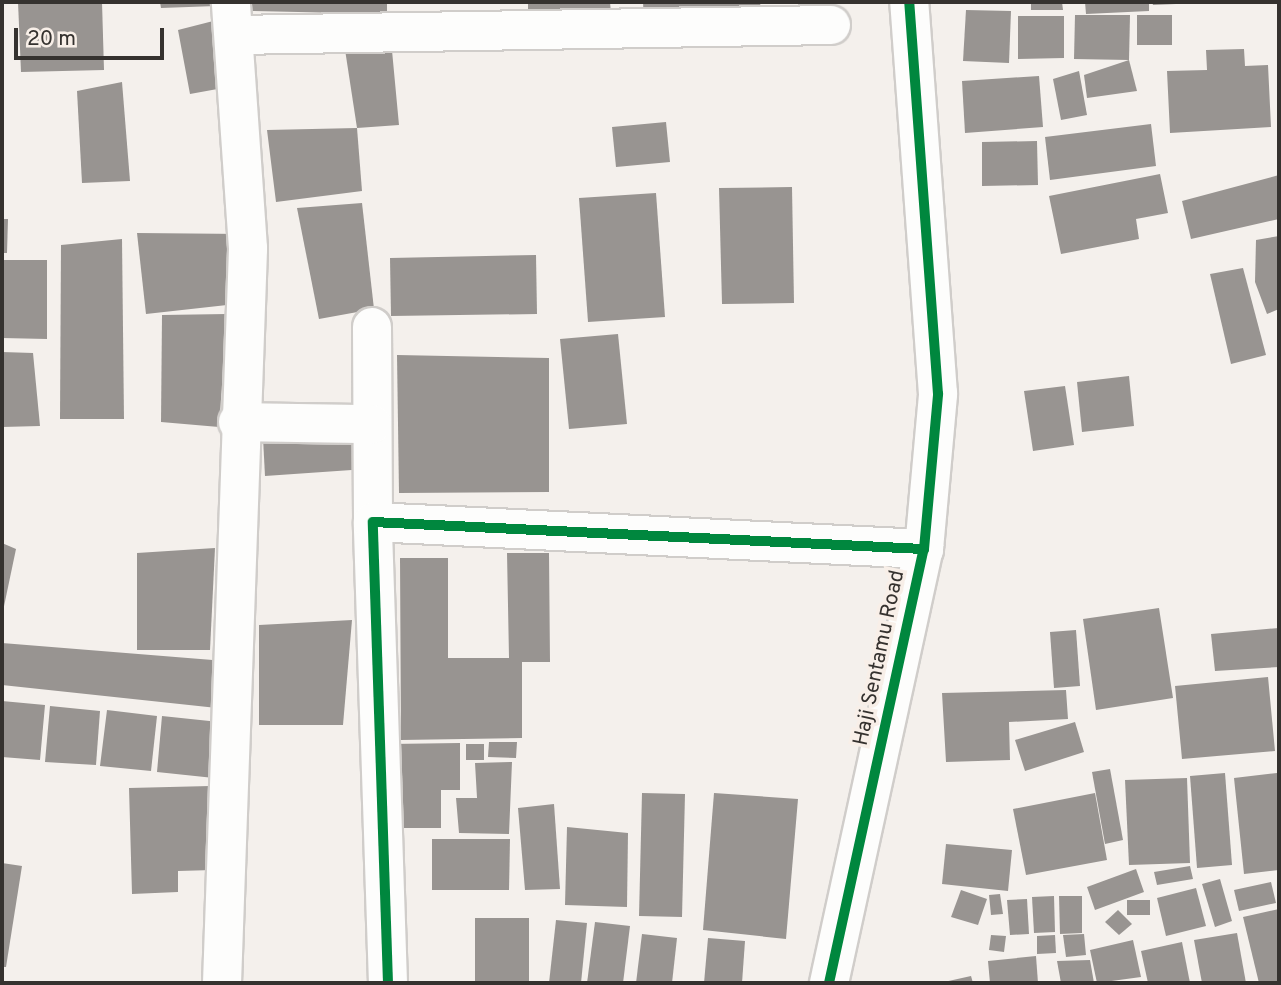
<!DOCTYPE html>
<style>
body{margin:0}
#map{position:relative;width:1281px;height:985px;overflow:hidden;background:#f4f0ec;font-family:Overpass,sans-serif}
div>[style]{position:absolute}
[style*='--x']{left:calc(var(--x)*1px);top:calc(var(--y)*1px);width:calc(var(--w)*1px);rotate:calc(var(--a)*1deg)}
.building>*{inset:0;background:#989491}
.roads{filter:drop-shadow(2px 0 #d0cdca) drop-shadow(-2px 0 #d0cdca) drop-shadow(0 2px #d0cdca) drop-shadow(0 -2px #d0cdca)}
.minor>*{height:38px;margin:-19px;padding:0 19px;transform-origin:19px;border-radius:19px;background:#fdfdfc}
.cycleway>*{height:10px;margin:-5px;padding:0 5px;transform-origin:5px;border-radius:5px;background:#00873e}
span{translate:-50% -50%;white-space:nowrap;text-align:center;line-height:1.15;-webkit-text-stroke:7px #f8efe8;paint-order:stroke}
.street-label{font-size:21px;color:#35322f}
.frame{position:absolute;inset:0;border:4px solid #35322f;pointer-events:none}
.scale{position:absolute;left:14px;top:28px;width:150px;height:32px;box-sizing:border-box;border:4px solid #35322f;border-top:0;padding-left:9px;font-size:21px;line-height:24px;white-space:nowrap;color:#35322f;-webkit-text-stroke:5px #f8efe8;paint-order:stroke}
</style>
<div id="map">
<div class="building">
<i style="clip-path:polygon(18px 2px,102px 2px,104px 70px,21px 72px)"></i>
<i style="clip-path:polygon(160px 2px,216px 2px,216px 6px,161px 8px)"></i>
<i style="clip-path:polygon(251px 2px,387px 2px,387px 14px,251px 11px)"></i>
<i style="clip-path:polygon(528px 2px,610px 2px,611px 13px,528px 17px)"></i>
<i style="clip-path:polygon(643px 2px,760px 2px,761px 11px,644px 21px)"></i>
<i style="clip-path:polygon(1031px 2px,1062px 2px,1063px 10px,1031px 10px)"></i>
<i style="clip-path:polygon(1085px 2px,1149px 2px,1149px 11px,1086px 14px)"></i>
<i style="clip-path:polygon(1152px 2px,1176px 2px,1176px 4px,1153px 5px)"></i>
<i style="clip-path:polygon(966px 10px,1011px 11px,1009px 63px,963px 61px)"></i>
<i style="clip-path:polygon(1075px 15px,1130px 15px,1129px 60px,1074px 59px)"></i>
<i style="clip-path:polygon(1137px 15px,1172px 15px,1172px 45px,1137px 45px)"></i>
<i style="clip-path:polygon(1018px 16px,1064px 16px,1064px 58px,1018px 59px)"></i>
<i style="clip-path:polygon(225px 18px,234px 86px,190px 94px,178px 30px)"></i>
<i style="clip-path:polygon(391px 40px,399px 125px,357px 128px,344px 43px)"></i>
<i style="clip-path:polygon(1244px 49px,1245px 66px,1268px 65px,1271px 127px,1170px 133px,1167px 71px,1207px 70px,1206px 50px)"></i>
<i style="clip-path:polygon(1129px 60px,1137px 91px,1087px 98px,1084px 75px)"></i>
<i style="clip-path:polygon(1079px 71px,1087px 115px,1061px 120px,1053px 79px)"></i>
<i style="clip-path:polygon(1039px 76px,1043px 127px,965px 133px,962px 81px)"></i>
<i style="clip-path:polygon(122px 82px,130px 181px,82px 183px,77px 91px)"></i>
<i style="clip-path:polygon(666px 122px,670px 162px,616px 167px,612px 127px)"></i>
<i style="clip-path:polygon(1151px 124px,1156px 166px,1050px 180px,1045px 137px)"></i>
<i style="clip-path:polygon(357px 128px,362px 191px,276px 202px,267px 130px)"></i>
<i style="clip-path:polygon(1037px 141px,1038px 185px,982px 186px,982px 142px)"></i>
<i style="clip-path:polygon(1160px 174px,1168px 213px,1136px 219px,1139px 239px,1061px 254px,1049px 196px)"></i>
<i style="clip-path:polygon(1279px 175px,1279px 219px,1191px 239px,1182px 201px)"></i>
<i style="clip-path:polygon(792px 187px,794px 303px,722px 304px,719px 188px)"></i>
<i style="clip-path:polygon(656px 193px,665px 317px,588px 322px,579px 198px)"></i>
<i style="clip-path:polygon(362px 203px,374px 309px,319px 319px,297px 208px)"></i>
<i style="clip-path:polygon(2px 219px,8px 219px,7px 253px,2px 253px)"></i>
<i style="clip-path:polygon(137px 233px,244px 234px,236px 304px,146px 314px)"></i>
<i style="clip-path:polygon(1279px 236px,1279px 309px,1267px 314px,1255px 282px,1256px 240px)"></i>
<i style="clip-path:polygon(122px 239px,124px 419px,60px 419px,61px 245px)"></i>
<i style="clip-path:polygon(536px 255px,537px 314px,391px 316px,390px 258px)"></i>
<i style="clip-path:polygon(2px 260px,47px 260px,47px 339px,2px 338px)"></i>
<i style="clip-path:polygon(1243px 268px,1266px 355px,1231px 364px,1210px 274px)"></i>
<i style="clip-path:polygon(227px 314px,219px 427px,161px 422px,162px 315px)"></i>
<i style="clip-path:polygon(618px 334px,627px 424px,569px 429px,560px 339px)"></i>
<i style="clip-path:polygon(2px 352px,33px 353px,40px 426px,2px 427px)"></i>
<i style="clip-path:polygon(397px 355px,549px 358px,549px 492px,399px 493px)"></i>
<i style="clip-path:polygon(1129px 376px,1134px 426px,1082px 432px,1077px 382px)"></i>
<i style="clip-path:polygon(1065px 386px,1074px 445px,1033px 451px,1024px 391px)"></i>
<i style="clip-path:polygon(364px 432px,366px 469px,265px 476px,263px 438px)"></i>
<i style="clip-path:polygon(2px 543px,16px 549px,3px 611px,2px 611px)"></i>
<i style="clip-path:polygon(215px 548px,210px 650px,137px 650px,137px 553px)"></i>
<i style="clip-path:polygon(507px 553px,549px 553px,550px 662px,522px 662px,522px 738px,401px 740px,400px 558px,448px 558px,448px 658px,509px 658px)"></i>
<i style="clip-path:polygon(1159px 608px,1173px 698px,1096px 710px,1083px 619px)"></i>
<i style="clip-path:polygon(352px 620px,343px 725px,259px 725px,259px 625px)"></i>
<i style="clip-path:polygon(1279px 628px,1279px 667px,1215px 671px,1211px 634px)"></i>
<i style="clip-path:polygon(1076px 630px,1080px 686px,1054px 688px,1050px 632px)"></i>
<i style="clip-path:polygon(2px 643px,225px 661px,217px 708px,2px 685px)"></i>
<i style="clip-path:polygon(1268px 677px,1275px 751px,1182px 759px,1175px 686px)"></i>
<i style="clip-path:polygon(1066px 690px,1068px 719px,1009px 722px,1010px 760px,946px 762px,942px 693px)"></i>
<i style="clip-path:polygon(2px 701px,45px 705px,40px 760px,2px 757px)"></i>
<i style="clip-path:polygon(50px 706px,100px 711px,96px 765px,45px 762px)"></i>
<i style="clip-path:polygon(107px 710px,157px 716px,151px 771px,100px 766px)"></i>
<i style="clip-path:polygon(162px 716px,219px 722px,214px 778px,157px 772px)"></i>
<i style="clip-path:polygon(1075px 722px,1084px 752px,1025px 771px,1015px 740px)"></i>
<i style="clip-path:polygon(489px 742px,517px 742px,516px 758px,488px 757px)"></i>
<i style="clip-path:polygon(460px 743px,460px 790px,441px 790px,441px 828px,394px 828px,390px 744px)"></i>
<i style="clip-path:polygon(466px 744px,484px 744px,484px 760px,466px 760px)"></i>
<i style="clip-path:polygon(512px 762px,509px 834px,459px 833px,456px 798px,477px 798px,475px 763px)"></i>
<i style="clip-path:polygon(1110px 769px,1123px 840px,1105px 844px,1092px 772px)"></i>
<i style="clip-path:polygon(1225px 773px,1232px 865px,1197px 868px,1190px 776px)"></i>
<i style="clip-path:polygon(1277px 773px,1279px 870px,1244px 874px,1234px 778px)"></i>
<i style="clip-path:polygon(1187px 778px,1190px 863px,1129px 865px,1125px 780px)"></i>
<i style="clip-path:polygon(210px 786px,213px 870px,178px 871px,178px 892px,132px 894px,129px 788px)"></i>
<i style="clip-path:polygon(642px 793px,685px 794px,682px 917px,639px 916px)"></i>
<i style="clip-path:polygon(714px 793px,798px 799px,786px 939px,703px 930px)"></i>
<i style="clip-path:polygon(1095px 793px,1107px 860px,1026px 875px,1013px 809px)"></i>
<i style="clip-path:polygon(554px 804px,560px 889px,525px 890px,518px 808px)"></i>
<i style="clip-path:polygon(567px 827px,628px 833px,627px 907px,565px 905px)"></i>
<i style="clip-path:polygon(432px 839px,510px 839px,509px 890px,432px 890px)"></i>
<i style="clip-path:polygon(946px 844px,1012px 850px,1008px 891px,942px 884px)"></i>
<i style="clip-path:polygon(2px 863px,22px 866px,6px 967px,2px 967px)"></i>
<i style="clip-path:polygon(1190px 866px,1193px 879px,1157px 885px,1154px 872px)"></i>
<i style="clip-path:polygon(1136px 869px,1144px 892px,1095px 910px,1087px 887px)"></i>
<i style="clip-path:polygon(1220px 879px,1232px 921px,1215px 927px,1202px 884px)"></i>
<i style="clip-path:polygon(1271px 882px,1276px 903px,1239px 911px,1234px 890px)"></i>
<i style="clip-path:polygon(1196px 888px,1206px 926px,1166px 936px,1157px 898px)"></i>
<i style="clip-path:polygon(961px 890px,987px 899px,978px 925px,951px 917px)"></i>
<i style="clip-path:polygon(1000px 894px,1003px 914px,991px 915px,989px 895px)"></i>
<i style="clip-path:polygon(1054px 896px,1055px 932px,1034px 933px,1032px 897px)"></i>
<i style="clip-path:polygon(1059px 896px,1082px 896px,1082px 933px,1060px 934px)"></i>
<i style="clip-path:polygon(1027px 899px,1029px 934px,1010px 935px,1007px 900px)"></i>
<i style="clip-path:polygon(1127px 900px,1150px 900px,1150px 915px,1127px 915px)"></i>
<i style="clip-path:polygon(1279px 909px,1279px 983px,1259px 983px,1243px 917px)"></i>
<i style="clip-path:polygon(1118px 910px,1132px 924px,1119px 935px,1105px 922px)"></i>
<i style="clip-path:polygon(475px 918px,529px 918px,529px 983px,475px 983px)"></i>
<i style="clip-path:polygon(556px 920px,587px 923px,581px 983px,549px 983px)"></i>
<i style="clip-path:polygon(595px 922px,630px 926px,623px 983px,587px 983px)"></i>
<i style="clip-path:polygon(1237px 933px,1246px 983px,1202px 983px,1194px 940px)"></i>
<i style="clip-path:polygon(642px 934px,677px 938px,672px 983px,636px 983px)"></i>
<i style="clip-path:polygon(1084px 934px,1086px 955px,1066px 957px,1063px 935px)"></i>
<i style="clip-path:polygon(991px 935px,1006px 936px,1004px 952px,989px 950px)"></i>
<i style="clip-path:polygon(1055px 935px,1056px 953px,1037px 954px,1037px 936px)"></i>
<i style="clip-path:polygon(708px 938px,745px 941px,742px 983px,704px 983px)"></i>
<i style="clip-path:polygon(1133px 940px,1141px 977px,1097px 983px,1090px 950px)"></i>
<i style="clip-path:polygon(1182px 942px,1190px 983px,1148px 983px,1141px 951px)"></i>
<i style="clip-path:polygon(1036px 956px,1038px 983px,990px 983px,988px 961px)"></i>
<i style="clip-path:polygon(1090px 960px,1094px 983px,1061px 983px,1057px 961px)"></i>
<i style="clip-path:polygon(971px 976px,973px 983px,944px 983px,944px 982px)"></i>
</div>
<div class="roads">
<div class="minor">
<i style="--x:234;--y:35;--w:597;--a:-0.96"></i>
<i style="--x:372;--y:327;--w:195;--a:89.7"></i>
<i style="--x:238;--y:422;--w:134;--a:0.9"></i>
<i style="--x:222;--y:983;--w:735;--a:-87.97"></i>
<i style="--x:248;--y:248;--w:247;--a:-94"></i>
<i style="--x:388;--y:983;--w:461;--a:-91.9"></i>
<i style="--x:373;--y:522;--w:552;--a:2.81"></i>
<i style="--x:829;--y:983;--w:444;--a:-77.7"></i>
<i style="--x:924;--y:549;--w:156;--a:-84.8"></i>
<i style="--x:938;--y:394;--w:393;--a:-94.2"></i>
</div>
</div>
<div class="cycleway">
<i style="--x:388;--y:983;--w:461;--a:-91.9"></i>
<i style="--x:373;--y:522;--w:552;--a:2.81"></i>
<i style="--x:829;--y:983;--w:444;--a:-77.7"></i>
<i style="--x:924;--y:549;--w:156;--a:-84.8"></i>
<i style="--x:938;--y:394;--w:393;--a:-94.2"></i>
</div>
<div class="street-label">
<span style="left:880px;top:658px;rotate:-78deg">Haji Sentamu Road</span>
</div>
<div class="frame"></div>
<div class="scale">20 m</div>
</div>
